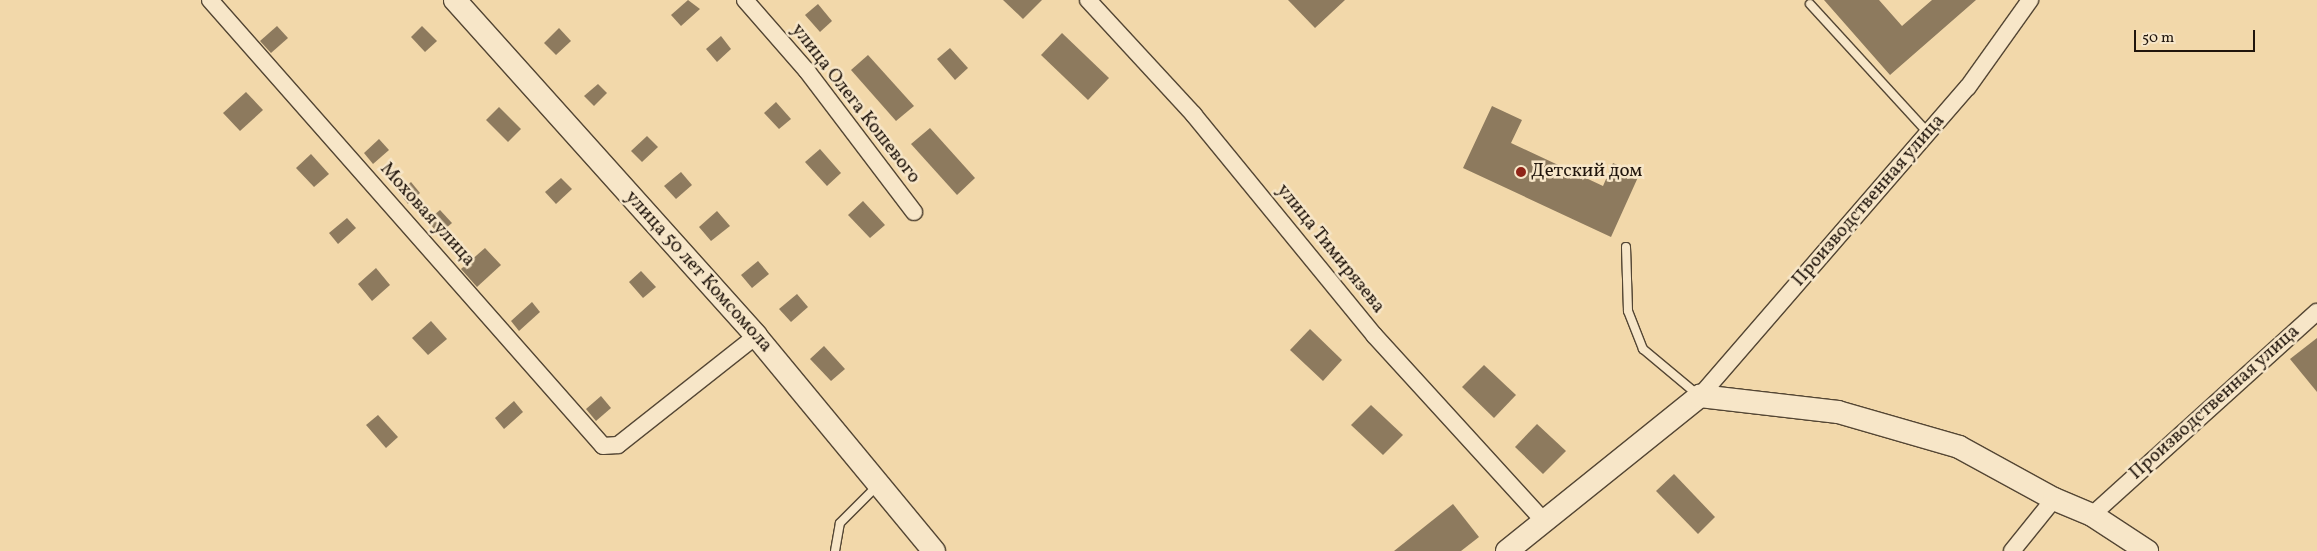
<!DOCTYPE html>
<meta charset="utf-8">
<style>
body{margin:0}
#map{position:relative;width:2317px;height:551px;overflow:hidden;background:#f2d8aa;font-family:Vollkorn,serif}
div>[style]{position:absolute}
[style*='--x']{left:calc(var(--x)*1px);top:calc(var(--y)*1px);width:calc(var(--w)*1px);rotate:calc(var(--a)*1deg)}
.building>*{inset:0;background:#8d7a5e}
.roads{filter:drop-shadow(1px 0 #544634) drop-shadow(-1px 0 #544634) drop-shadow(0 1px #544634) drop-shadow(0 -1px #544634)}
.lane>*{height:8px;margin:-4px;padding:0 4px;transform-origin:4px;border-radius:4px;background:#f7e6c8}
.street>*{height:16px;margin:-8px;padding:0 8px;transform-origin:8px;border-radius:8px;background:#f7e6c8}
.secondary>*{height:22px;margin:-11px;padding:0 11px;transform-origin:11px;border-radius:11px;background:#f7e6c8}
.dots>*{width:14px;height:14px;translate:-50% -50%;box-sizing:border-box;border:2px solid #f7e6c8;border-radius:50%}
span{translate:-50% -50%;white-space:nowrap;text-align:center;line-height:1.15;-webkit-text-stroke:5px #f7e6c8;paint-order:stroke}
.street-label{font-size:19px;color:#20150c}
.poi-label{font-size:19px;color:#20150c}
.left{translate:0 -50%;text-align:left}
.scale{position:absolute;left:2134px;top:30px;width:121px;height:22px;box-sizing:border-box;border:2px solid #20150c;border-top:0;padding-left:6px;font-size:15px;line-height:18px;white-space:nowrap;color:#20150c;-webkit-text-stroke:4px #f7e6c8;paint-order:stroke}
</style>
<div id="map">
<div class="building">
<i style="clip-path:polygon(688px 0,700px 9px,681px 26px,671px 15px)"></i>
<i style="clip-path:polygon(1003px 0,1042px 0,1023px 19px)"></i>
<i style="clip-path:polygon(1288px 0,1345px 0,1315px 28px)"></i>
<i style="clip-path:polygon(1824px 0,1879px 0,1902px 26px,1932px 0,1976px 0,1890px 75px)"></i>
<i style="clip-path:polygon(818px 4px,832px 21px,820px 32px,805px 15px)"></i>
<i style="clip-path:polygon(277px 26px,288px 38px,271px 53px,260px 41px)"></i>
<i style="clip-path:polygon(422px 26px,437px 41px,425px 52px,411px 37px)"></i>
<i style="clip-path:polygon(559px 28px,571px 41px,556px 55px,544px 43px)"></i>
<i style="clip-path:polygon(1062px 33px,1109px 78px,1088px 100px,1041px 55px)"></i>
<i style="clip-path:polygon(721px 36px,731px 49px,717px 62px,706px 49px)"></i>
<i style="clip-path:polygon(950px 48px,968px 68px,955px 80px,937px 59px)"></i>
<i style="clip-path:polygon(868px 55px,914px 106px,896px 121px,851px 70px)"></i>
<i style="clip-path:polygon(598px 84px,607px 93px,594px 106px,584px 96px)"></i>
<i style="clip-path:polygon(246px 92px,263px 110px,240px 131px,223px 113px)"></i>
<i style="clip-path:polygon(776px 102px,791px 119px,779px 129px,764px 113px)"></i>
<i style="clip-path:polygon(1492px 106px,1522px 120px,1511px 143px,1603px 186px,1613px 163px,1639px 175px,1611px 237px,1463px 168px)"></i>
<i style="clip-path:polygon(499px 107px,521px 129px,508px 142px,486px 120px)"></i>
<i style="clip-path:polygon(930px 128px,975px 178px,957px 195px,911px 144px)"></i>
<i style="clip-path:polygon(647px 136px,658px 147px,642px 162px,631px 151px)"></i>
<i style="clip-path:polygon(379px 139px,389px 150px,373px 164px,364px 153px)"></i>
<i style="clip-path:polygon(820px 149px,841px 173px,827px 186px,805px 162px)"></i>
<i style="clip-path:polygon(311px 154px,329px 174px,314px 187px,296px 168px)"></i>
<i style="clip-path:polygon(681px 172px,692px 185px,676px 199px,664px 186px)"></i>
<i style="clip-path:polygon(561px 178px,572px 189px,556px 204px,545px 192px)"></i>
<i style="clip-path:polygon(411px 182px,420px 193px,408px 204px,399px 193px)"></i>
<i style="clip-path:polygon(863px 201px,885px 225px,870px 238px,848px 215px)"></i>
<i style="clip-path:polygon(440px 210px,452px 223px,439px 234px,427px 221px)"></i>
<i style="clip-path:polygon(717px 211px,730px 226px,711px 241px,699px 227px)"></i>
<i style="clip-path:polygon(347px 218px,356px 228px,338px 244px,329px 233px)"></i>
<i style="clip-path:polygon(485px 248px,501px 265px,477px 287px,461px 269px)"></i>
<i style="clip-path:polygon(758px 261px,769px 274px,752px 288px,741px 275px)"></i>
<i style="clip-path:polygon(376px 268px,390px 285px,372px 301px,358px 284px)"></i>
<i style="clip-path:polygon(641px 271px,656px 287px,643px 298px,629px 282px)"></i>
<i style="clip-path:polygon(797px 294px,808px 307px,791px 322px,779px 309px)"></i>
<i style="clip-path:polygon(532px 302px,540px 312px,519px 331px,511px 321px)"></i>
<i style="clip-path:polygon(431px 321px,447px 339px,428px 355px,412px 338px)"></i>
<i style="clip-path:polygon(1310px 329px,1342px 360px,1323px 381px,1290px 350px)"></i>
<i style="clip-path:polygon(2317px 338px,2317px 392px,2290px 359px)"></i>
<i style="clip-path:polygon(824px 346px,845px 369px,831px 381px,810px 359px)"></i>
<i style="clip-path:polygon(1484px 365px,1516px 395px,1494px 418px,1462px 387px)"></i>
<i style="clip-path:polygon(601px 396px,611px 408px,596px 421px,586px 409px)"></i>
<i style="clip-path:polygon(514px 401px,523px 412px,504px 429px,495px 418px)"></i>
<i style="clip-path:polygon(1371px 405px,1403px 435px,1383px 455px,1351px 425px)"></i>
<i style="clip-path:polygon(378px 415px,398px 437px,386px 448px,366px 425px)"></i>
<i style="clip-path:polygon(1537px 424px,1566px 451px,1543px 474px,1515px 447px)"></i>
<i style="clip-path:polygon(1674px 474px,1715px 517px,1698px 534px,1656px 491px)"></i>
<i style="clip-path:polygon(1453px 504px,1479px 537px,1461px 551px,1394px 551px)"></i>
</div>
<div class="roads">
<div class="lane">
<i style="--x:1810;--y:4;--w:175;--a:47.5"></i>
<i style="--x:1626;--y:247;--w:64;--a:88.2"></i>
<i style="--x:1628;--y:311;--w:41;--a:68.5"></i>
<i style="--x:1643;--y:349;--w:72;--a:39.9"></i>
<i style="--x:835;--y:551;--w:28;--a:-80"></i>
<i style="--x:840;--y:523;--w:52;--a:-45"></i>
</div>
<div class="street">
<i style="--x:210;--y:0;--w:594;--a:48.61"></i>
<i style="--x:603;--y:446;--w:15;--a:-4"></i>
<i style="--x:618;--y:445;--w:176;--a:-38.3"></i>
<i style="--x:745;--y:0;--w:94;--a:48.9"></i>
<i style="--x:807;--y:71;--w:177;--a:52.8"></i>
<i style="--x:1088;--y:0;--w:156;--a:47.3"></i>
<i style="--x:1194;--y:115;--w:284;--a:50.7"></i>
<i style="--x:1374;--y:335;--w:252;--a:47.6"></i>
<i style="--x:1700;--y:396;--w:409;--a:-49.1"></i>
<i style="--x:1968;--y:87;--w:107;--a:-54.5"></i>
<i style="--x:2092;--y:515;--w:303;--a:-42.1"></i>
<i style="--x:2012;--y:551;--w:67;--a:-51.1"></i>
</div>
<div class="secondary">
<i style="--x:455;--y:0;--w:451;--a:48.1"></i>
<i style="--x:756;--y:336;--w:279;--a:50.4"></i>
<i style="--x:1507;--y:551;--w:248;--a:-38.8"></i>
<i style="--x:1700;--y:396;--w:139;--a:6.6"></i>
<i style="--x:1838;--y:412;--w:126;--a:16.1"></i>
<i style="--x:1959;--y:447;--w:108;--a:28.7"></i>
<i style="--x:2054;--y:499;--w:41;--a:22.8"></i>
<i style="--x:2092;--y:515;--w:66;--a:33.2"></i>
</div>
</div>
<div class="dots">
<i style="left:1521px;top:172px;background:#8f2418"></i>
</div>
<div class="street-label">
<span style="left:855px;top:104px;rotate:52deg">улица Олега Кошевого</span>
<span style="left:1869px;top:201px;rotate:-49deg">Производственная улица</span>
<span style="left:427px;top:215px;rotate:48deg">Моховая улица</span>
<span style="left:1330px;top:249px;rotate:51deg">улица Тимирязева</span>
<span style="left:698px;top:272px;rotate:48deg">улица 50 лет Комсомола</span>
<span style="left:2215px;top:403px;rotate:-42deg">Производственная улица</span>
</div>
<div class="poi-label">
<span class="left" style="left:1531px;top:172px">Детский дом</span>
</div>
<div class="scale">50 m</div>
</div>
